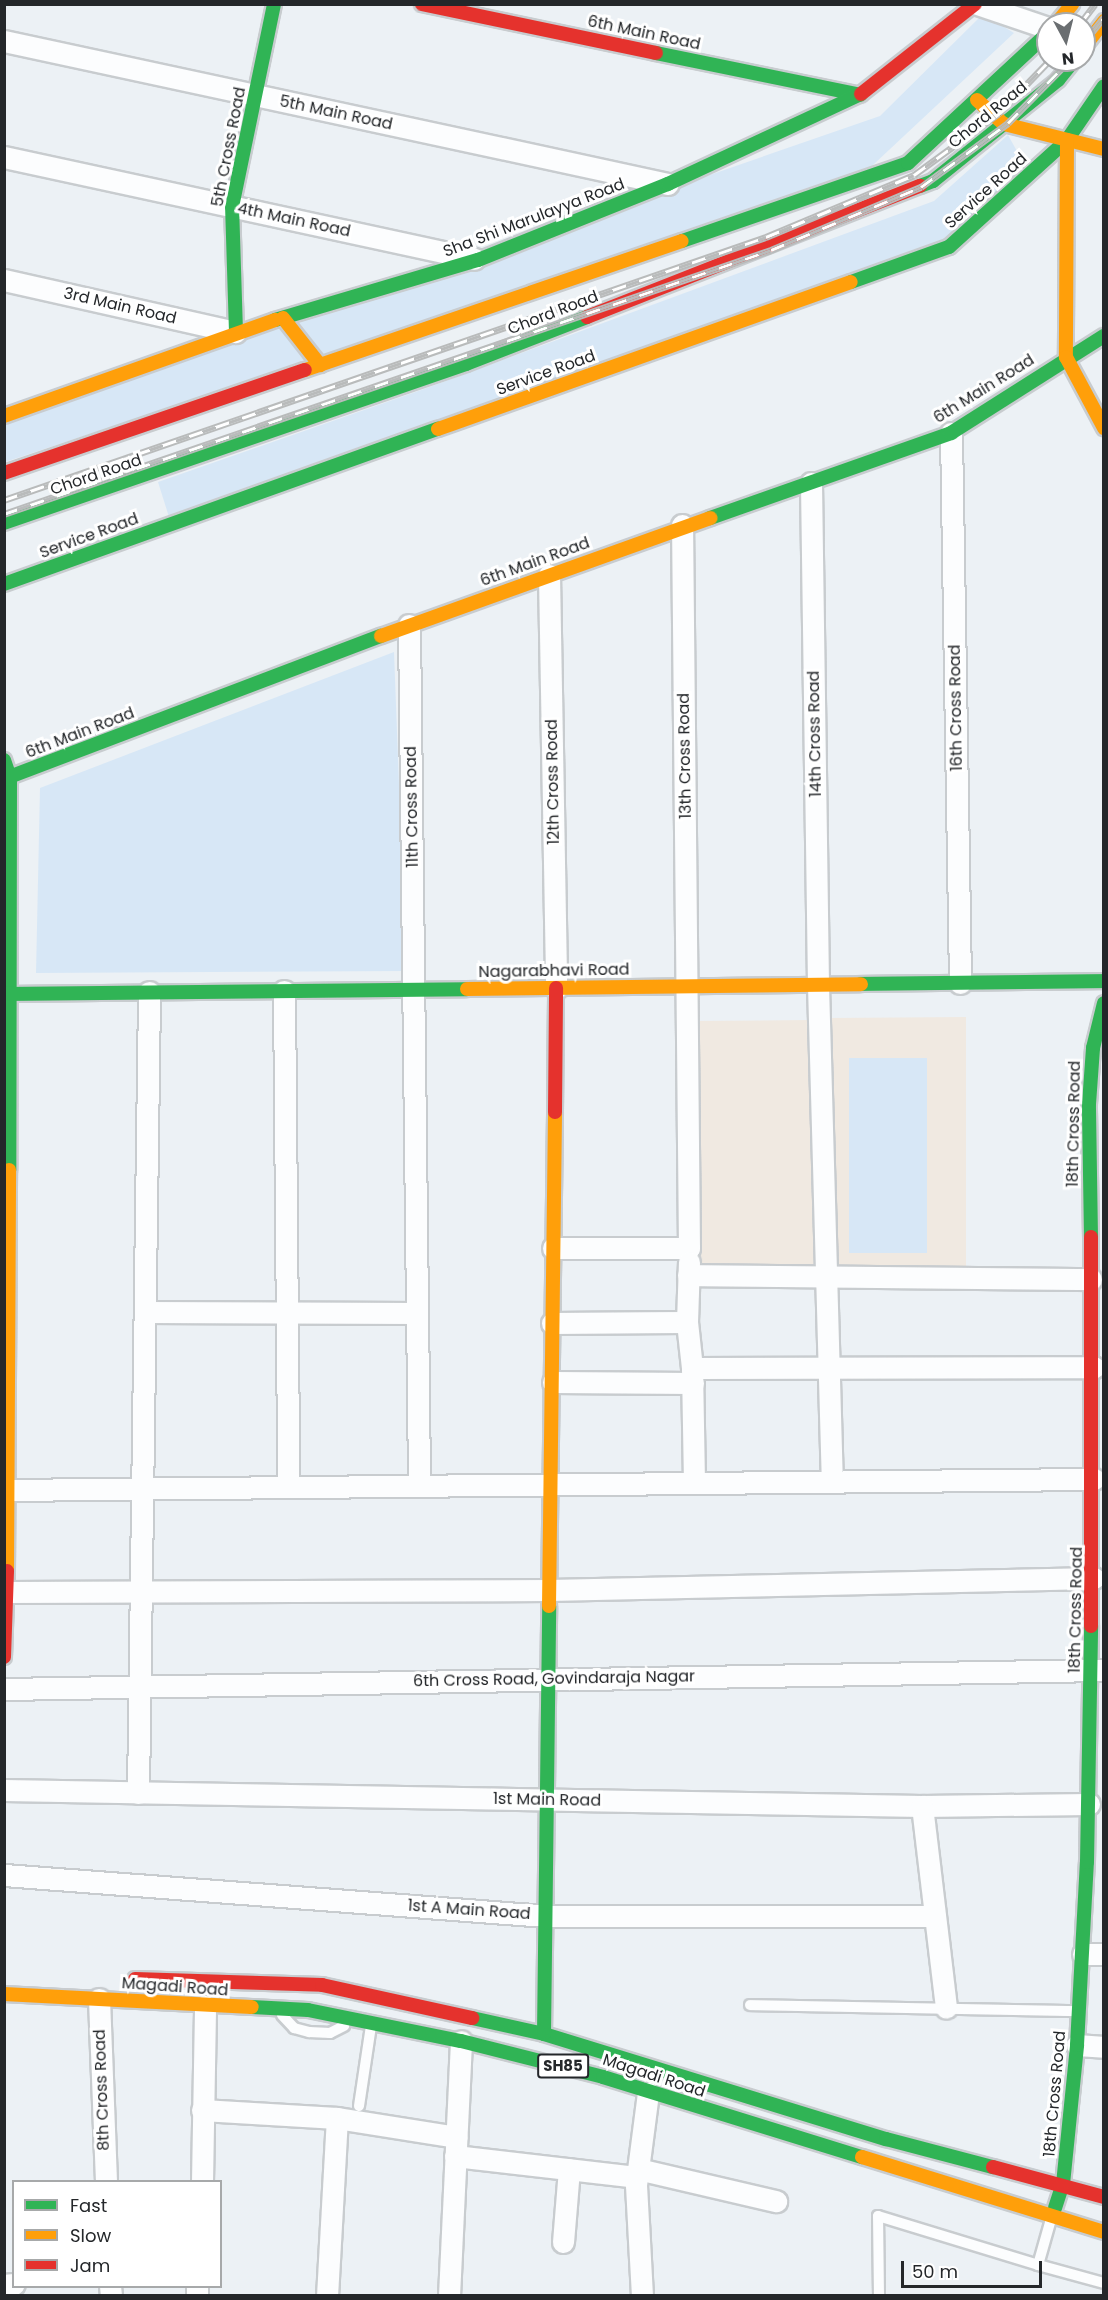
<!DOCTYPE html>
<style>
body{margin:0}
#map{position:relative;width:1108px;height:2300px;overflow:hidden;background:#ecf1f5;font-family:Poppins,sans-serif}
div>[style]{position:absolute}
[style*='--x']{left:calc(var(--x)*1px);top:calc(var(--y)*1px);width:calc(var(--w)*1px);rotate:calc(var(--a)*1deg)}
.education>*{inset:0;background:#f0e9e1}
.green>*{inset:0;background:#d7e7f6}
.roads{filter:drop-shadow(2px 0 #c8cccf) drop-shadow(-2px 0 #c8cccf) drop-shadow(0 2px #c8cccf) drop-shadow(0 -2px #c8cccf)}
.lane>*{height:10px;margin:-5px;padding:0 5px;transform-origin:5px;border-radius:5px;background:#fcfdfe}
.street>*{height:21px;margin:-10.5px;padding:0 10.5px;transform-origin:10.5px;border-radius:10.5px;background:#fcfdfe}
.fast>*{height:14px;margin:-7px;padding:0 7px;transform-origin:7px;border-radius:7px;background:#30b455}
.slow>*{height:14px;margin:-7px;padding:0 7px;transform-origin:7px;border-radius:7px;background:#ff9f0a}
.jam>*{height:14px;margin:-7px;padding:0 7px;transform-origin:7px;border-radius:7px;background:#e5322d}
.rail>*{height:7px;margin-top:-3.5px;transform-origin:0;background:repeating-linear-gradient(90deg,#fff 0 14px,#b9bbbb 0 28px);box-sizing:border-box;border-block:2px solid #b9bbbb}
span{translate:-50% -50%;white-space:nowrap;text-align:center;line-height:1.15;-webkit-text-stroke:6px #fff;paint-order:stroke}
.shield-label span{padding:2px 4px;background:#fff;border:2px solid;border-radius:4px;-webkit-text-stroke-width:0}
.shield-label{font-size:15px;color:#24272a;font-weight:700}
.street-label{font-size:16px;color:#24272a}
.frame{position:absolute;inset:0;border:6px solid #24272a;pointer-events:none}
.legend{position:absolute;left:12px;top:2180px;width:210px;height:108px;box-sizing:border-box;background:#fff;border:2px solid #a7a9aa;margin:0;padding:8px 10px;list-style:none;font-size:18px;color:#24272a}
.legend li{display:flex;align-items:center;gap:12px;height:30px}
.legend b{width:30px;border:2px solid #a7a9aa}
.north{position:absolute;left:1036px;top:12px;width:60px;height:60px;box-sizing:border-box;background:#fff;border:2px solid #a7a9aa;border-radius:50%;rotate:173deg;font-size:16px;font-weight:700;line-height:24px;text-align:center;color:#24272a}
.north::after{content:'';display:block;margin:auto;width:21px;height:27px;background:#6a6e71;clip-path:polygon(50% 0,100% 100%,50% 72%,0 100%)}
.scale{position:absolute;left:901px;top:2261px;width:141px;height:27px;box-sizing:border-box;border:3px solid #24272a;border-top:0;padding-left:8px;font-size:18px;line-height:21px;white-space:nowrap;color:#24272a;-webkit-text-stroke:4px #fff;paint-order:stroke}
</style>
<div id="map">
<div class="education">
<i style="clip-path:polygon(966px 1017px,966px 1266px,830px 1267px,829px 1018px)"></i>
<i style="clip-path:polygon(812px 1020px,814px 1265px,698px 1266px,696px 1021px)"></i>
</div>
<div class="green">
<i style="clip-path:polygon(983px 14px,1014px 33px,858px 179px,5px 462px,5px 419px,880px 116px)"></i>
<i style="clip-path:polygon(1008px 135px,1027px 169px,942px 243px,169px 517px,158px 482px,424px 389px,934px 201px)"></i>
<i style="clip-path:polygon(394px 652px,406px 971px,36px 973px,40px 788px)"></i>
<i style="clip-path:polygon(849px 1058px,927px 1058px,927px 1253px,849px 1253px)"></i>
</div>
<div class="roads">
<div class="lane">
<i style="--x:750;--y:2005;--w:326;--a:1.1"></i>
<i style="--x:282;--y:2015;--w:18;--a:47"></i>
<i style="--x:294;--y:2028;--w:16;--a:15"></i>
<i style="--x:309;--y:2032;--w:21;--a:3"></i>
<i style="--x:330;--y:2033;--w:16;--a:-27"></i>
<i style="--x:359;--y:2106;--w:81;--a:-81.5"></i>
<i style="--x:1038;--y:2265;--w:68;--a:15.3"></i>
<i style="--x:879;--y:2296;--w:80;--a:-90.7"></i>
<i style="--x:878;--y:2216;--w:167;--a:17"></i>
<i style="--x:1038;--y:2265;--w:48;--a:-74.2"></i>
</div>
<div class="street">
<i style="--x:977;--y:4;--w:75;--a:18.7"></i>
<i style="--x:4;--y:41;--w:679;--a:12.15"></i>
<i style="--x:4;--y:157;--w:481;--a:12.2"></i>
<i style="--x:4;--y:280;--w:237;--a:12.7"></i>
<i style="--x:951;--y:433;--w:550;--a:89.06"></i>
<i style="--x:811;--y:483;--w:502;--a:89.2"></i>
<i style="--x:818;--y:985;--w:497;--a:88.4"></i>
<i style="--x:549;--y:575;--w:413;--a:89"></i>
<i style="--x:409;--y:625;--w:861;--a:89.33"></i>
<i style="--x:284;--y:991;--w:496;--a:89.5"></i>
<i style="--x:553;--y:1248;--w:136;--a:0"></i>
<i style="--x:689;--y:1248;--w:723;--a:-90.55"></i>
<i style="--x:688;--y:1275;--w:403;--a:0.6"></i>
<i style="--x:145;--y:1312;--w:272;--a:0.2"></i>
<i style="--x:687;--y:1322;--w:46;--a:83.8"></i>
<i style="--x:692;--y:1368;--w:115;--a:89"></i>
<i style="--x:552;--y:1323;--w:135;--a:-0.4"></i>
<i style="--x:687;--y:1322;--w:60;--a:-88.1"></i>
<i style="--x:692;--y:1368;--w:402;--a:-0.1"></i>
<i style="--x:553;--y:1382;--w:140;--a:0.4"></i>
<i style="--x:4;--y:1490;--w:1090;--a:-0.58"></i>
<i style="--x:6;--y:1592;--w:543;--a:-0.21"></i>
<i style="--x:549;--y:1590;--w:545;--a:-1.26"></i>
<i style="--x:4;--y:1689;--w:1100;--a:-0.99"></i>
<i style="--x:4;--y:1790;--w:918;--a:1"></i>
<i style="--x:922;--y:1806;--w:167;--a:-0.7"></i>
<i style="--x:138;--y:1793;--w:801;--a:-89.21"></i>
<i style="--x:922;--y:1806;--w:203;--a:83.2"></i>
<i style="--x:4;--y:1875;--w:544;--a:4.33"></i>
<i style="--x:546;--y:1916;--w:389;--a:0"></i>
<i style="--x:1083;--y:1954;--w:21;--a:0"></i>
<i style="--x:99;--y:1999;--w:183;--a:87.8"></i>
<i style="--x:1077;--y:2045;--w:27;--a:4"></i>
<i style="--x:202;--y:2110;--w:135;--a:3.4"></i>
<i style="--x:337;--y:2118;--w:121;--a:9"></i>
<i style="--x:455;--y:2156;--w:182;--a:6.6"></i>
<i style="--x:638;--y:2169;--w:142;--a:13.1"></i>
<i style="--x:202;--y:2182;--w:176;--a:-89"></i>
<i style="--x:563;--y:2242;--w:73;--a:-85.3"></i>
<i style="--x:4;--y:2285;--w:10;--a:-6"></i>
<i style="--x:110;--y:2286;--w:10;--a:84"></i>
<i style="--x:197;--y:2286;--w:10;--a:90"></i>
<i style="--x:327;--y:2296;--w:178;--a:-86.8"></i>
<i style="--x:449;--y:2296;--w:255;--a:-87.3"></i>
<i style="--x:642;--y:2296;--w:111;--a:-93.1"></i>
<i style="--x:636;--y:2185;--w:93;--a:-82.6"></i>
</div>
<div class="fast">
<i style="--x:656;--y:53;--w:208;--a:11.6"></i>
<i style="--x:920;--y:186;--w:14;--a:-21"></i>
<i style="--x:933;--y:181;--w:161;--a:-38.9"></i>
<i style="--x:1058;--y:80;--w:26;--a:-51"></i>
<i style="--x:682;--y:241;--w:239;--a:-19"></i>
<i style="--x:908;--y:163;--w:191;--a:-42.9"></i>
<i style="--x:851;--y:282;--w:104;--a:-19.7"></i>
<i style="--x:949;--y:247;--w:159;--a:-42.2"></i>
<i style="--x:1067;--y:140;--w:65;--a:-55.6"></i>
<i style="--x:275;--y:320;--w:212;--a:-16.5"></i>
<i style="--x:478;--y:260;--w:205;--a:-21.8"></i>
<i style="--x:668;--y:184;--w:213;--a:-25"></i>
<i style="--x:236;--y:332;--w:125;--a:-91.8"></i>
<i style="--x:232;--y:207;--w:207;--a:-78.3"></i>
<i style="--x:710;--y:518;--w:256;--a:-19.4"></i>
<i style="--x:951;--y:433;--w:181;--a:-32.4"></i>
<i style="--x:4;--y:523;--w:489;--a:-19"></i>
<i style="--x:466;--y:364;--w:130;--a:-21.2"></i>
<i style="--x:4;--y:584;--w:461;--a:-19.7"></i>
<i style="--x:4;--y:760;--w:18;--a:71"></i>
<i style="--x:10;--y:777;--w:393;--a:90.1"></i>
<i style="--x:4;--y:779;--w:403;--a:-20.8"></i>
<i style="--x:861;--y:984;--w:243;--a:-0.7"></i>
<i style="--x:4;--y:994;--w:463;--a:-0.6"></i>
<i style="--x:1091;--y:1237;--w:133;--a:-90.9"></i>
<i style="--x:1089;--y:1104;--w:56;--a:-85.9"></i>
<i style="--x:1093;--y:1048;--w:46;--a:-76.3"></i>
<i style="--x:252;--y:2007;--w:56;--a:3.1"></i>
<i style="--x:308;--y:2010;--w:156;--a:11.5"></i>
<i style="--x:461;--y:2041;--w:146;--a:14.2"></i>
<i style="--x:603;--y:2077;--w:271;--a:17.2"></i>
<i style="--x:472;--y:2018;--w:74;--a:12.5"></i>
<i style="--x:544;--y:2034;--w:358;--a:17.1"></i>
<i style="--x:886;--y:2139;--w:111;--a:14.7"></i>
<i style="--x:544;--y:2034;--w:428;--a:-89.3"></i>
<i style="--x:1055;--y:2208;--w:25;--a:-72"></i>
<i style="--x:1063;--y:2184;--w:140;--a:-84.2"></i>
<i style="--x:1077;--y:2045;--w:183;--a:-86.9"></i>
<i style="--x:1087;--y:1862;--w:236;--a:-89"></i>
</div>
<div class="slow">
<i style="--x:1056;--y:24;--w:26;--a:-51"></i>
<i style="--x:1084;--y:47;--w:33;--a:-52"></i>
<i style="--x:977;--y:100;--w:36;--a:42"></i>
<i style="--x:1004;--y:124;--w:103;--a:14"></i>
<i style="--x:1067;--y:140;--w:217;--a:90.3"></i>
<i style="--x:1066;--y:357;--w:81;--a:61.8"></i>
<i style="--x:283;--y:318;--w:60;--a:51.8"></i>
<i style="--x:305;--y:370;--w:398;--a:-18.9"></i>
<i style="--x:4;--y:416;--w:288;--a:-19.5"></i>
<i style="--x:438;--y:429;--w:438;--a:-19.6"></i>
<i style="--x:381;--y:636;--w:350;--a:-19.7"></i>
<i style="--x:467;--y:989;--w:394;--a:-0.7"></i>
<i style="--x:7;--y:1571;--w:401;--a:-89.7"></i>
<i style="--x:549;--y:1606;--w:494;--a:-89.3"></i>
<i style="--x:4;--y:1994;--w:248;--a:3"></i>
<i style="--x:862;--y:2157;--w:253;--a:17.2"></i>
</div>
<div class="jam">
<i style="--x:422;--y:4;--w:239;--a:11.8"></i>
<i style="--x:861;--y:94;--w:145;--a:-38.3"></i>
<i style="--x:587;--y:317;--w:358;--a:-21.5"></i>
<i style="--x:4;--y:473;--w:318;--a:-18.9"></i>
<i style="--x:555;--y:1112;--w:124;--a:-89.5"></i>
<i style="--x:1091;--y:1237;--w:389;--a:90"></i>
<i style="--x:4;--y:1657;--w:86;--a:-88"></i>
<i style="--x:135;--y:1979;--w:187;--a:1.8"></i>
<i style="--x:322;--y:1985;--w:154;--a:12.4"></i>
<i style="--x:993;--y:2167;--w:115;--a:15.1"></i>
</div>
</div>
<div class="rail">
<i style="--x:1080;--y:24;--w:25;--a:-53"></i>
<i style="--x:1084;--y:42;--w:32;--a:-51"></i>
<i style="--x:4;--y:500;--w:806;--a:-19.04"></i>
<i style="--x:766;--y:237;--w:160;--a:-22.7"></i>
<i style="--x:914;--y:175;--w:105;--a:-36.1"></i>
<i style="--x:999;--y:113;--w:74;--a:-46.1"></i>
<i style="--x:4;--y:514;--w:811;--a:-18.99"></i>
<i style="--x:771;--y:250;--w:163;--a:-22.8"></i>
<i style="--x:921;--y:187;--w:108;--a:-36.3"></i>
<i style="--x:1008;--y:123;--w:88;--a:-45.5"></i>
</div>
<div class="shield-label">
<span style="left:563px;top:2066px">SH85</span>
</div>
<div class="street-label">
<span style="left:644px;top:33px;rotate:12deg">6th Main Road</span>
<span style="left:336px;top:113px;rotate:12deg">5th Main Road</span>
<span style="left:988px;top:115px;rotate:-39deg">Chord Road</span>
<span style="left:229px;top:147px;rotate:-79deg">5th Cross Road</span>
<span style="left:986px;top:191px;rotate:-42deg">Service Road</span>
<span style="left:534px;top:218px;rotate:-21deg">Sha Shi Marulayya Road</span>
<span style="left:294px;top:220px;rotate:12deg">4th Main Road</span>
<span style="left:120px;top:306px;rotate:13deg">3rd Main Road</span>
<span style="left:553px;top:313px;rotate:-21deg">Chord Road</span>
<span style="left:546px;top:373px;rotate:-20deg">Service Road</span>
<span style="left:984px;top:389px;rotate:-32deg">6th Main Road</span>
<span style="left:96px;top:475px;rotate:-19deg">Chord Road</span>
<span style="left:89px;top:536px;rotate:-20deg">Service Road</span>
<span style="left:535px;top:562px;rotate:-20deg">6th Main Road</span>
<span style="left:956px;top:708px;rotate:-91deg">16th Cross Road</span>
<span style="left:80px;top:733px;rotate:-21deg">6th Main Road</span>
<span style="left:815px;top:734px;rotate:-91deg">14th Cross Road</span>
<span style="left:685px;top:756px;rotate:-91deg">13th Cross Road</span>
<span style="left:553px;top:782px;rotate:-91deg">12th Cross Road</span>
<span style="left:412px;top:807px;rotate:-91deg">11th Cross Road</span>
<span style="left:554px;top:971px;rotate:-1deg">Nagarabhavi Road</span>
<span style="left:1074px;top:1124px;rotate:-89deg">18th Cross Road</span>
<span style="left:1076px;top:1610px;rotate:-89deg">18th Cross Road</span>
<span style="left:554px;top:1679px;rotate:-1deg">6th Cross Road, Govindaraja Nagar</span>
<span style="left:547px;top:1800px;rotate:1deg">1st Main Road</span>
<span style="left:469px;top:1910px;rotate:4deg">1st A Main Road</span>
<span style="left:175px;top:1987px;rotate:4deg">Magadi Road</span>
<span style="left:654px;top:2076px;rotate:18deg">Magadi Road</span>
<span style="left:102px;top:2090px;rotate:-92deg">8th Cross Road</span>
<span style="left:1055px;top:2094px;rotate:-85deg">18th Cross Road</span>
</div>
<div class="frame"></div>
<ul class="legend">
<li><b style="height:8px;background:#30b455"></b>Fast</li>
<li><b style="height:8px;background:#ff9f0a"></b>Slow</li>
<li><b style="height:8px;background:#e5322d"></b>Jam</li>
</ul>
<div class="north">N</div>
<div class="scale">50 m</div>
</div>
